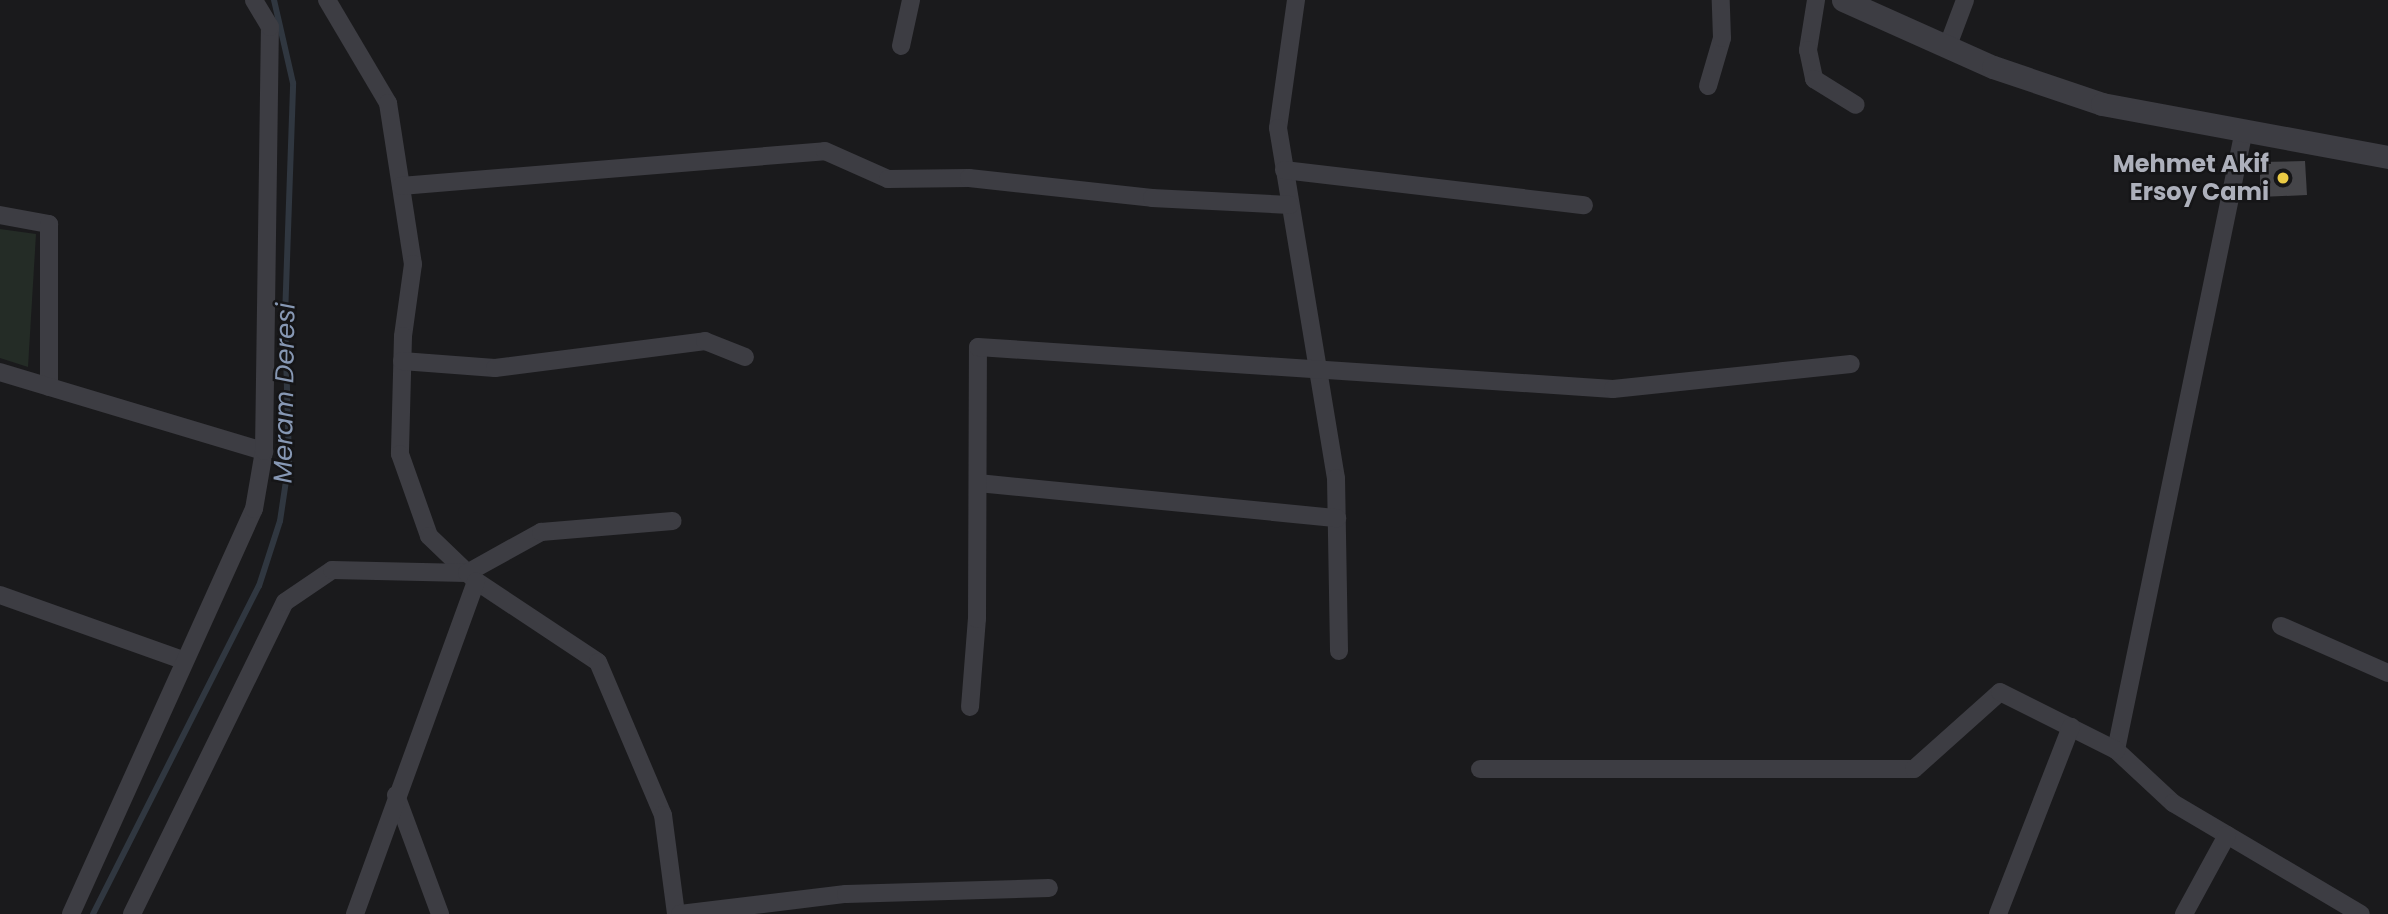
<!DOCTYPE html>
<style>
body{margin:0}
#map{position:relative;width:2388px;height:914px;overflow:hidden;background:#1a1a1c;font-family:Poppins,sans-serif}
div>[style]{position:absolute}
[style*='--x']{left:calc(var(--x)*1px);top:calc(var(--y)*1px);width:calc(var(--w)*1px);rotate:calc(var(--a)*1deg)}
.green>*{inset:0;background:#242c26}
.stream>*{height:6px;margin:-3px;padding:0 3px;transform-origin:3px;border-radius:3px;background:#303740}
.building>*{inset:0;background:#454549}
.minor>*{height:18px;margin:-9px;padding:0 9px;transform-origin:9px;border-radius:9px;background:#3d3d43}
.tertiary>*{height:23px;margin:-11.5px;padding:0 11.5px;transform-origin:11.5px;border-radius:11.5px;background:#3d3d43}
.dots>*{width:19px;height:19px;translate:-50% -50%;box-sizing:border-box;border:4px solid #151517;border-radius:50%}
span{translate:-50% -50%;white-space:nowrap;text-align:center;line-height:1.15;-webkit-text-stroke:5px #151517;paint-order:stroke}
.poi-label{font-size:24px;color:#adb0bb;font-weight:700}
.right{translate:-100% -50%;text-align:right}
.water-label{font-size:26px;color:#8798b4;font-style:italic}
</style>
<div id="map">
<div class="green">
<i style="clip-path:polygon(0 229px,36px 234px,28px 367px,0 358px)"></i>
</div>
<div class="stream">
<i style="--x:93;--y:914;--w:368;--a:-63.2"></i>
<i style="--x:259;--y:586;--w:68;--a:-72.1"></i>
<i style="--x:280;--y:521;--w:61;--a:-81.5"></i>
<i style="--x:289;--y:461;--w:144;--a:-91.6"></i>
<i style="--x:285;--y:317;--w:234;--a:-88"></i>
<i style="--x:293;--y:83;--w:85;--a:-102.9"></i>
</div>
<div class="building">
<i style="clip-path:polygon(2305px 161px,2307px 195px,2260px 197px,2260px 162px)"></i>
</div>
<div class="minor">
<i style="--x:327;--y:0;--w:120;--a:59.4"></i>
<i style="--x:388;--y:103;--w:163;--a:81.2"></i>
<i style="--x:413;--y:264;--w:73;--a:97.9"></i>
<i style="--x:403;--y:336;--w:118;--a:91.5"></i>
<i style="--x:400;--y:454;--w:87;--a:70.5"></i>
<i style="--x:429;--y:536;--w:65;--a:43.8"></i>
<i style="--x:476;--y:581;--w:146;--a:33.6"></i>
<i style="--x:598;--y:662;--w:166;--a:67"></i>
<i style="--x:663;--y:815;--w:100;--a:82.5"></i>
<i style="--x:1296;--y:0;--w:129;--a:98"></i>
<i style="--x:1278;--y:128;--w:355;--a:80.6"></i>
<i style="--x:1336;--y:478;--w:173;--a:89"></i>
<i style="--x:1816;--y:0;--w:51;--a:99.1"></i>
<i style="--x:1808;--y:50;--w:30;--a:78"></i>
<i style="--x:1814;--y:79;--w:49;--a:31.8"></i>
<i style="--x:901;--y:46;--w:47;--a:-77.7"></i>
<i style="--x:1947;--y:48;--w:51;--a:-69.4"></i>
<i style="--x:1708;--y:86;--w:50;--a:-73.7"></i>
<i style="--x:1722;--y:38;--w:38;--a:-92"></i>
<i style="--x:2243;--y:135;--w:628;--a:101.67"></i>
<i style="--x:2116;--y:750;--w:78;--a:42.9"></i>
<i style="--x:2173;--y:803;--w:218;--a:30.6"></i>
<i style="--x:1284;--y:170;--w:302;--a:6.7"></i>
<i style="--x:401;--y:186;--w:425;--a:-4.7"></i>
<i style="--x:825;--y:151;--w:69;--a:24"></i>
<i style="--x:888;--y:179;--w:81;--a:-0.7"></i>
<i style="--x:969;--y:178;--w:184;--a:6.2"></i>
<i style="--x:1152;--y:198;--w:138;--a:2.9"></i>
<i style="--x:0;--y:215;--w:50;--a:10.4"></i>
<i style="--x:49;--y:224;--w:163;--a:90"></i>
<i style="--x:402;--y:361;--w:93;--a:4.3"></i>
<i style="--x:495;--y:368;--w:212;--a:-7.3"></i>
<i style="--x:705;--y:341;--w:43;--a:21.8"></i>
<i style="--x:0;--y:372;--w:276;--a:16.7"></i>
<i style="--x:978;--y:483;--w:361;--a:5.6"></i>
<i style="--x:0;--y:595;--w:196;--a:19.6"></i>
<i style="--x:2281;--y:626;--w:117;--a:23.7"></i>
<i style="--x:970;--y:707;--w:88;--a:-85.5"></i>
<i style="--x:977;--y:619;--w:272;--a:-89.8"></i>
<i style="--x:978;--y:347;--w:636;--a:3.78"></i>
<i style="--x:1613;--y:389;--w:239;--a:-6"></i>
<i style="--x:1480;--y:769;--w:434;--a:0"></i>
<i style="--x:1914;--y:769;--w:115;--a:-41.8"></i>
<i style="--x:2000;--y:692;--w:130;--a:26.6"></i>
<i style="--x:396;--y:795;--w:127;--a:69.7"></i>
<i style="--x:71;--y:914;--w:444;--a:-65.7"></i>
<i style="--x:254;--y:509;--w:59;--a:-80.2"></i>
<i style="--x:264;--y:451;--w:424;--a:-89.2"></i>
<i style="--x:270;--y:27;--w:31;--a:-121"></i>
<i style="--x:132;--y:914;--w:347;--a:-63.9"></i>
<i style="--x:285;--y:602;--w:57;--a:-34.2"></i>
<i style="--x:332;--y:570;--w:135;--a:1.3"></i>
<i style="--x:467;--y:573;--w:85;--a:-29"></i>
<i style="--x:541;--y:532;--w:132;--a:-4.8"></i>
<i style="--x:355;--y:914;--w:354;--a:-70"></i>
<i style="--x:680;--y:914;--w:167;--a:-6.9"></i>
<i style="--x:846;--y:894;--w:203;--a:-1.7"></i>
<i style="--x:1998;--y:914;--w:201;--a:-68.7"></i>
<i style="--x:2184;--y:914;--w:90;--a:-61.4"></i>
</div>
<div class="tertiary">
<i style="--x:1843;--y:0;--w:164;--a:24.1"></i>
<i style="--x:1993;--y:67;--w:115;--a:18.7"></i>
<i style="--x:2102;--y:104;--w:291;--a:10.5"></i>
</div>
<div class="dots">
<i style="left:2283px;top:178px;background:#eaca44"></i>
</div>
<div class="poi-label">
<span class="right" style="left:2269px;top:178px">Mehmet Akif<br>Ersoy Cami</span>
</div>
<div class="water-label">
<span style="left:285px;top:393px;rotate:-89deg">Meram Deresi</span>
</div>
</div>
